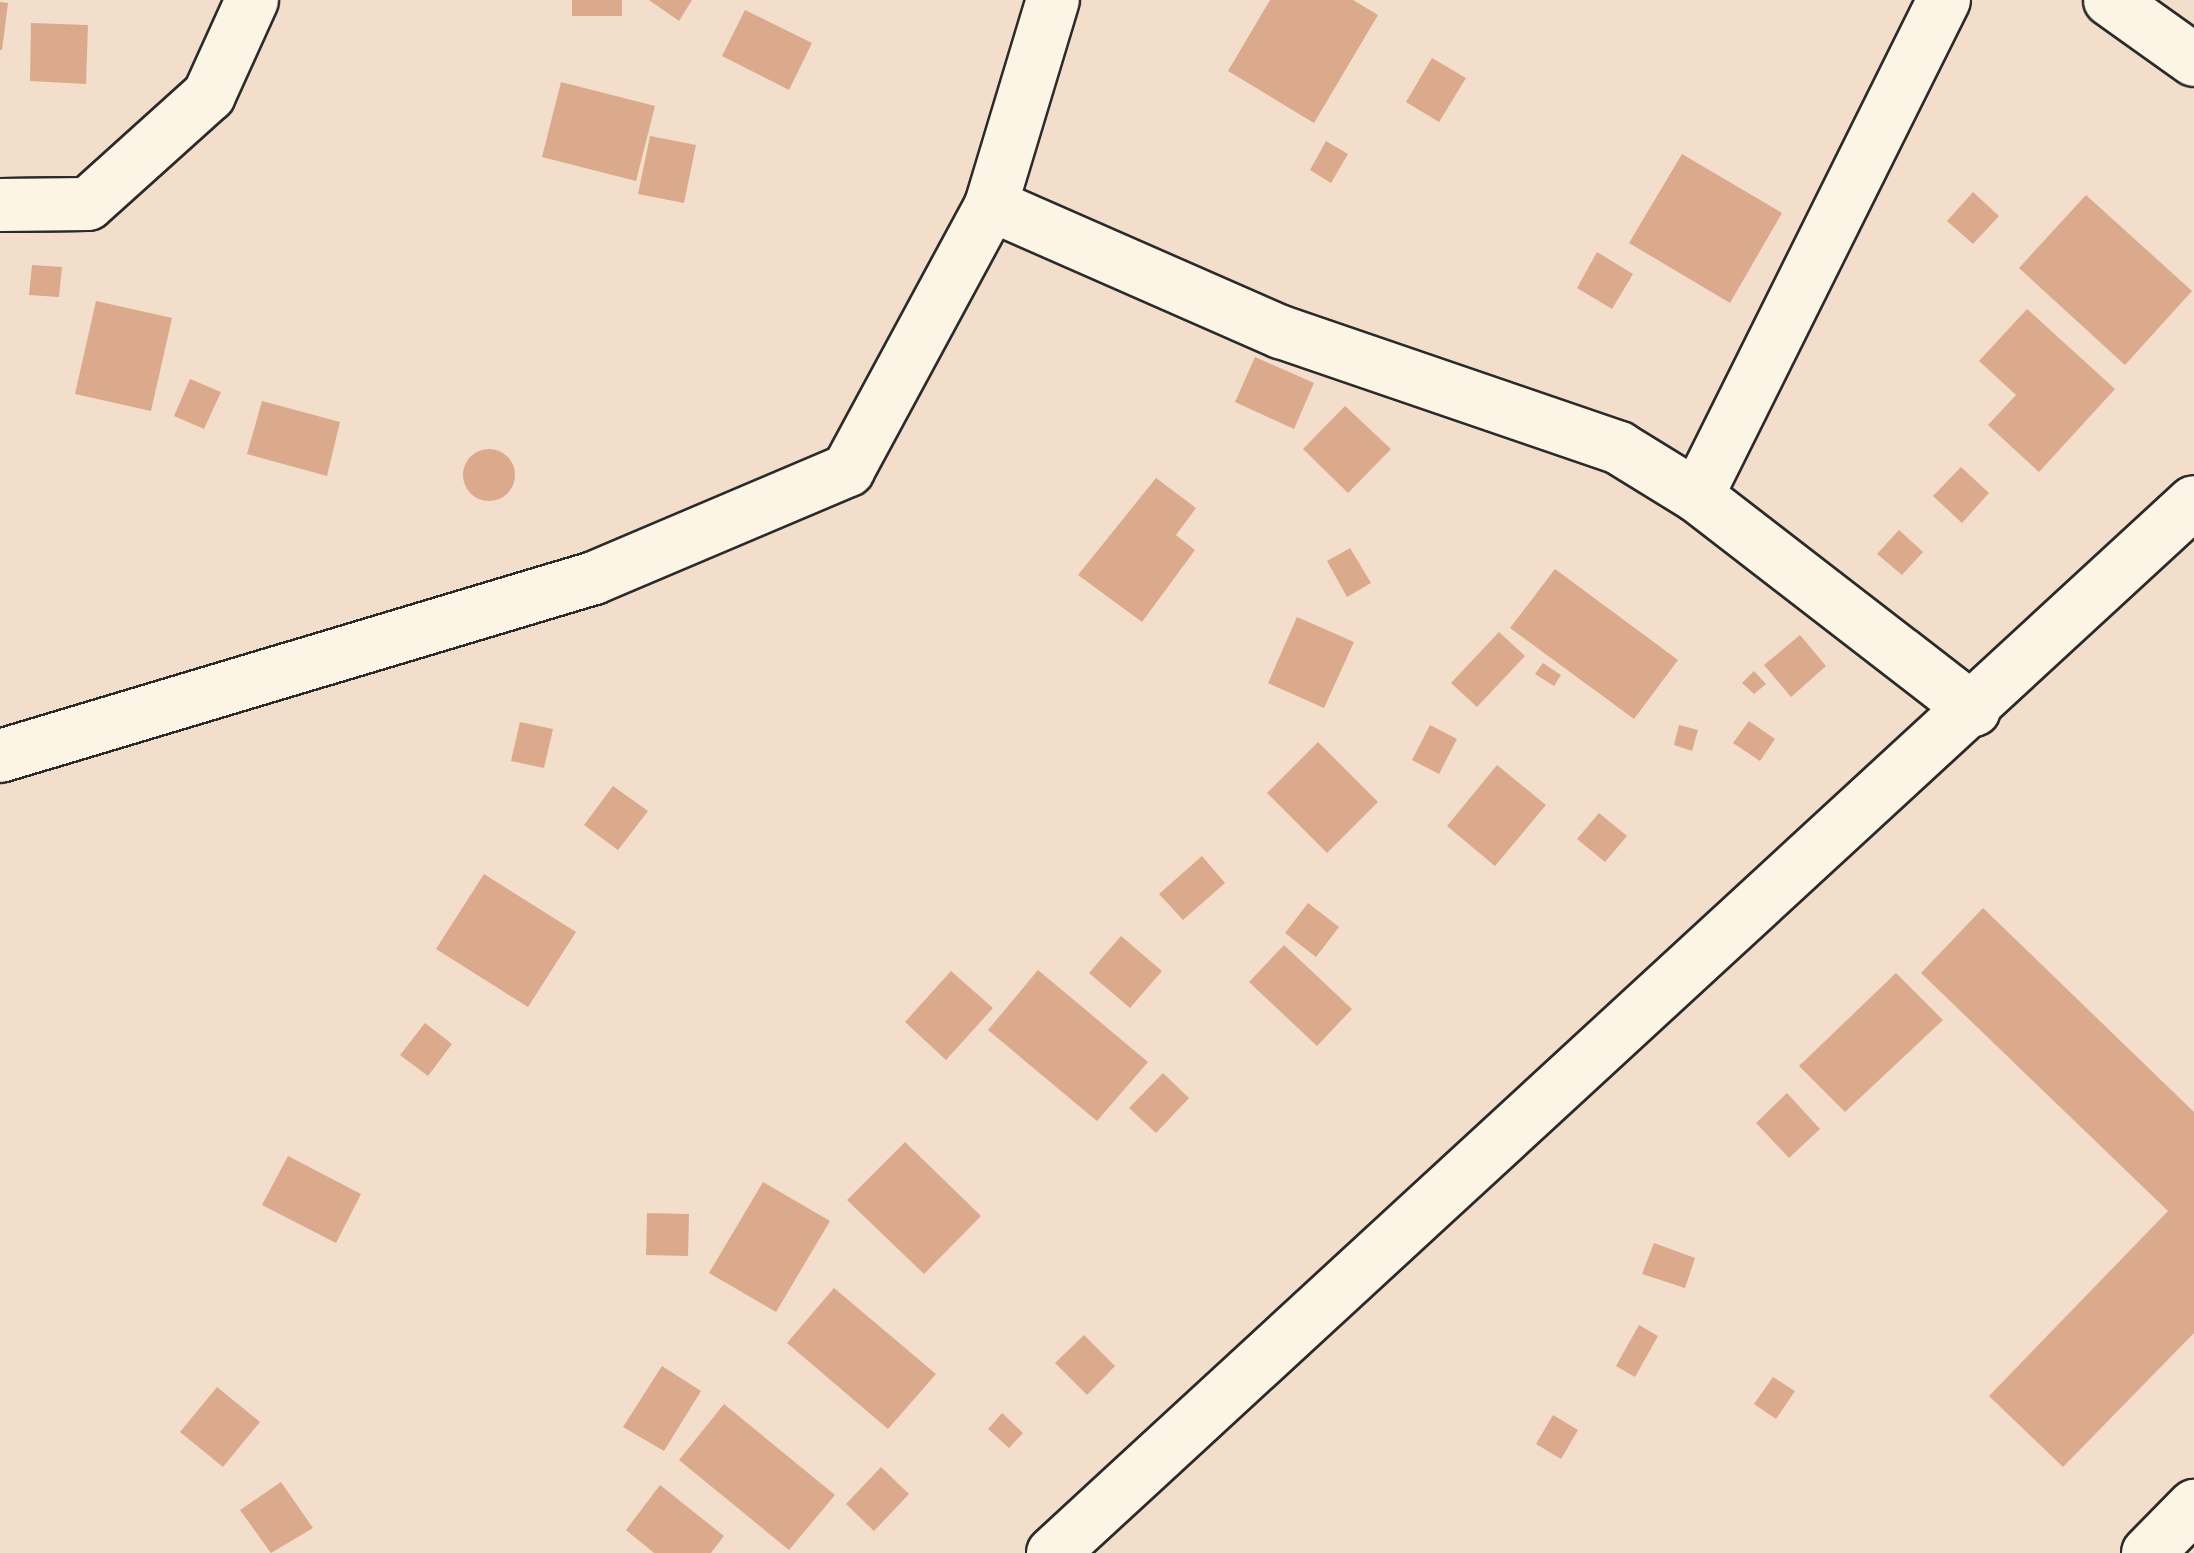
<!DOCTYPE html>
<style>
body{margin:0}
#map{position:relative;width:2194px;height:1553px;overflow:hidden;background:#f2decb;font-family:Delius,sans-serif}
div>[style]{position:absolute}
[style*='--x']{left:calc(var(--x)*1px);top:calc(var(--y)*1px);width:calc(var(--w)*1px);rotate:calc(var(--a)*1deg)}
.building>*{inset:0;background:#dbaa8d}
.round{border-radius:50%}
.roads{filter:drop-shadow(2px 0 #2b2b2b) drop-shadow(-2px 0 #2b2b2b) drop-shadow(0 2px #2b2b2b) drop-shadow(0 -2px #2b2b2b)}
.minor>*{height:52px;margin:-26px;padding:0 26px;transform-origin:26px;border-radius:26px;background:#fcf5e5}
span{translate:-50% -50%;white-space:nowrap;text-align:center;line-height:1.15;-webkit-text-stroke:8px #fcf5e5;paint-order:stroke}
</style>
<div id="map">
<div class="building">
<i style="clip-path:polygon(572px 0,622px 0,622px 16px,572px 16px)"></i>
<i style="clip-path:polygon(649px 0,692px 0,679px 21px)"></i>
<i style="clip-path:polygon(1270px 0,1353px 0,1378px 15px,1314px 123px,1228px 71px)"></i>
<i style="clip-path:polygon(0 2px,8px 3px,2px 50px,0 50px)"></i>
<i style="clip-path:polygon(745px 10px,812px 43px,789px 90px,722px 56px)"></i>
<i style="clip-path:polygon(31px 23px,88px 25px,86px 84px,30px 81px)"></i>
<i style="clip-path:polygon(1432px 58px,1466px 78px,1439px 122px,1406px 102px)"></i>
<i style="clip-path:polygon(561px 82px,655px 106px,636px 181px,542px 157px)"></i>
<i style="clip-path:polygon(650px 136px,696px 145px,684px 203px,638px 194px)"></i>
<i style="clip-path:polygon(1326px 141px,1348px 154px,1331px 183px,1310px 170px)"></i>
<i style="clip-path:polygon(1682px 154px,1782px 213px,1730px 303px,1629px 243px)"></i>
<i style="clip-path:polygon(1973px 192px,1999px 216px,1973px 244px,1947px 221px)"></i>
<i style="clip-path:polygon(2086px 195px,2192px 291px,2125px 365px,2019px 268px)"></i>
<i style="clip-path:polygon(1597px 252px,1633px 274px,1612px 309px,1577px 288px)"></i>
<i style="clip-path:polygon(32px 265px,62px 267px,59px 297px,29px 295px)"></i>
<i style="clip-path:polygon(96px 301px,172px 318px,151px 411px,75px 394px)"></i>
<i style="clip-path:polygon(2027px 309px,2115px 389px,2039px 472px,1988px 425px,2016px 395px,1979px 361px)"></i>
<i style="clip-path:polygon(1255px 357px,1314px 383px,1294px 429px,1235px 402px)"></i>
<i style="clip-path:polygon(190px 379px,221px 392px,204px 429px,174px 416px)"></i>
<i style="clip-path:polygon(262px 401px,340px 422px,327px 476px,247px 454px)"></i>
<i style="clip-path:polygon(1345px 406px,1391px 449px,1348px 493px,1303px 449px)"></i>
<i class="round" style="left:463px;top:449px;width:52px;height:52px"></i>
<i style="clip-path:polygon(1961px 467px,1989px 493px,1962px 523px,1933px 496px)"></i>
<i style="clip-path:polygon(1156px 478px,1196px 508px,1176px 535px,1195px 550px,1142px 622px,1078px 575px)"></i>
<i style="clip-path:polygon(1899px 530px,1923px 552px,1902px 575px,1877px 554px)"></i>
<i style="clip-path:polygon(1350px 548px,1371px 583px,1347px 597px,1327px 561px)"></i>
<i style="clip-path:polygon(1555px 569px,1678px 660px,1634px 719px,1510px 628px)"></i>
<i style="clip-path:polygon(1297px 617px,1354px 642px,1324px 708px,1268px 683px)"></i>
<i style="clip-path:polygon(1499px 632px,1525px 656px,1477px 707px,1451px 683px)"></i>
<i style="clip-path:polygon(1800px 635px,1826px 666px,1791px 697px,1764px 665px)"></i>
<i style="clip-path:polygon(1543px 663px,1561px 675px,1554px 686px,1535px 674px)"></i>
<i style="clip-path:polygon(1754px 671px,1766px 684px,1754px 694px,1742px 683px)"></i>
<i style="clip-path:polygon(1749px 721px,1775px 739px,1760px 761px,1733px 743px)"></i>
<i style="clip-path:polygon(520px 722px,553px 729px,544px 768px,511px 761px)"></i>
<i style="clip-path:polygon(1430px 725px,1457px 739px,1439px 774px,1412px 760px)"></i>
<i style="clip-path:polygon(1679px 725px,1698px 730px,1692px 751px,1674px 745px)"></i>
<i style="clip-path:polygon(1318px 742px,1378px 802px,1327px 853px,1267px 793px)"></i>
<i style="clip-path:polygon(1497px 765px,1546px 805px,1495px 866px,1447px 826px)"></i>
<i style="clip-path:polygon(613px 786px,648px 811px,618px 850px,584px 825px)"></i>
<i style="clip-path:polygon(1599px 813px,1627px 836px,1605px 862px,1577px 839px)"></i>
<i style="clip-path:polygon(1202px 856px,1225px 883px,1183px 920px,1159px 894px)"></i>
<i style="clip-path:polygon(484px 874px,576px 932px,528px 1007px,436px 949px)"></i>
<i style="clip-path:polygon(1308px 903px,1339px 927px,1316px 957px,1285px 933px)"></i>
<i style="clip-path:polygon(1983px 908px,2194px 1112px,2194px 1333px,2063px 1467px,1989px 1396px,2168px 1211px,1921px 973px)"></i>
<i style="clip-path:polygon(1121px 936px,1162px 971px,1130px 1008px,1089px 973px)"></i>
<i style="clip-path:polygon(1284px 945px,1352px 1009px,1317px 1046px,1249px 982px)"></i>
<i style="clip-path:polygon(1038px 970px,1148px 1062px,1097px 1121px,988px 1030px)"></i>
<i style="clip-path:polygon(951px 971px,993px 1008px,946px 1060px,905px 1022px)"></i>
<i style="clip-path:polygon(1896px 973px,1943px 1020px,1845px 1112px,1799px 1066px)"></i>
<i style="clip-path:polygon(425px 1023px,452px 1044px,428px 1076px,400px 1055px)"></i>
<i style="clip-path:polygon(1163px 1073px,1189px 1098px,1156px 1133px,1129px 1108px)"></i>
<i style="clip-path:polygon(1787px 1093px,1820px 1129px,1789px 1158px,1756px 1123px)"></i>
<i style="clip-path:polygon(905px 1142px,981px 1216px,924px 1274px,847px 1200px)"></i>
<i style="clip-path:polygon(288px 1156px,361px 1194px,336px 1243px,262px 1205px)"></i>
<i style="clip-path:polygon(763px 1182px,830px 1221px,776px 1312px,709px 1273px)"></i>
<i style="clip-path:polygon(647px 1213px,689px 1214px,688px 1256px,646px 1255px)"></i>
<i style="clip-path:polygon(1654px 1243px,1695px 1258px,1685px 1288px,1642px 1274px)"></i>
<i style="clip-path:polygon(834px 1288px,936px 1374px,888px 1429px,787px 1343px)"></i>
<i style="clip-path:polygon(1639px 1325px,1658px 1336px,1635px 1377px,1616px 1366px)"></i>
<i style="clip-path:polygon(1084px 1335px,1115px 1366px,1087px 1395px,1055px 1363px)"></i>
<i style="clip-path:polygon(662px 1366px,701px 1391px,664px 1451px,623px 1427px)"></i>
<i style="clip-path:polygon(1773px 1377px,1795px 1391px,1776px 1419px,1754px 1404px)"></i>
<i style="clip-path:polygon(217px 1387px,260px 1422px,223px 1467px,180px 1432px)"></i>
<i style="clip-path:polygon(724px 1404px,835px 1495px,789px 1550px,679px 1460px)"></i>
<i style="clip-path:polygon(1002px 1413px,1023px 1433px,1009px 1448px,988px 1429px)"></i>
<i style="clip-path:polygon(1553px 1415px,1578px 1430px,1561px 1459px,1536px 1444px)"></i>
<i style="clip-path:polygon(881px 1467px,909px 1494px,874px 1531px,846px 1504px)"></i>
<i style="clip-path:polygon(281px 1482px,313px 1528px,271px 1553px,240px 1510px)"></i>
<i style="clip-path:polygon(660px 1485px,724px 1536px,711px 1553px,654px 1553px,626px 1530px)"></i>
</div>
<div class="roads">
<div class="minor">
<i style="--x:2110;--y:0;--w:103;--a:35.5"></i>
<i style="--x:0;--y:205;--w:88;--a:-0.7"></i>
<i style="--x:88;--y:204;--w:163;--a:-42"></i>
<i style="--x:209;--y:95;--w:104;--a:-65.6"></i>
<i style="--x:991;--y:205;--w:317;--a:23.7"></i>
<i style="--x:1281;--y:332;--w:357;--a:18.9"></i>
<i style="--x:1619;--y:448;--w:92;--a:31.6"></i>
<i style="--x:1697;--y:496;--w:350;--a:37.7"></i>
<i style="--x:1697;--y:496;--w:554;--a:-63.53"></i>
<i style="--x:0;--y:756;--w:620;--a:-16.68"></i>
<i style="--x:594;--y:578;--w:276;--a:-23"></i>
<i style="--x:848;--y:470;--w:301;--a:-61.6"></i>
<i style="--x:991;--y:205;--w:214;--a:-73.2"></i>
<i style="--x:1053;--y:1553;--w:1551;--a:-42.65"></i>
<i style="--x:2148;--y:1553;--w:66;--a:-45.6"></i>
</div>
</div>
</div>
